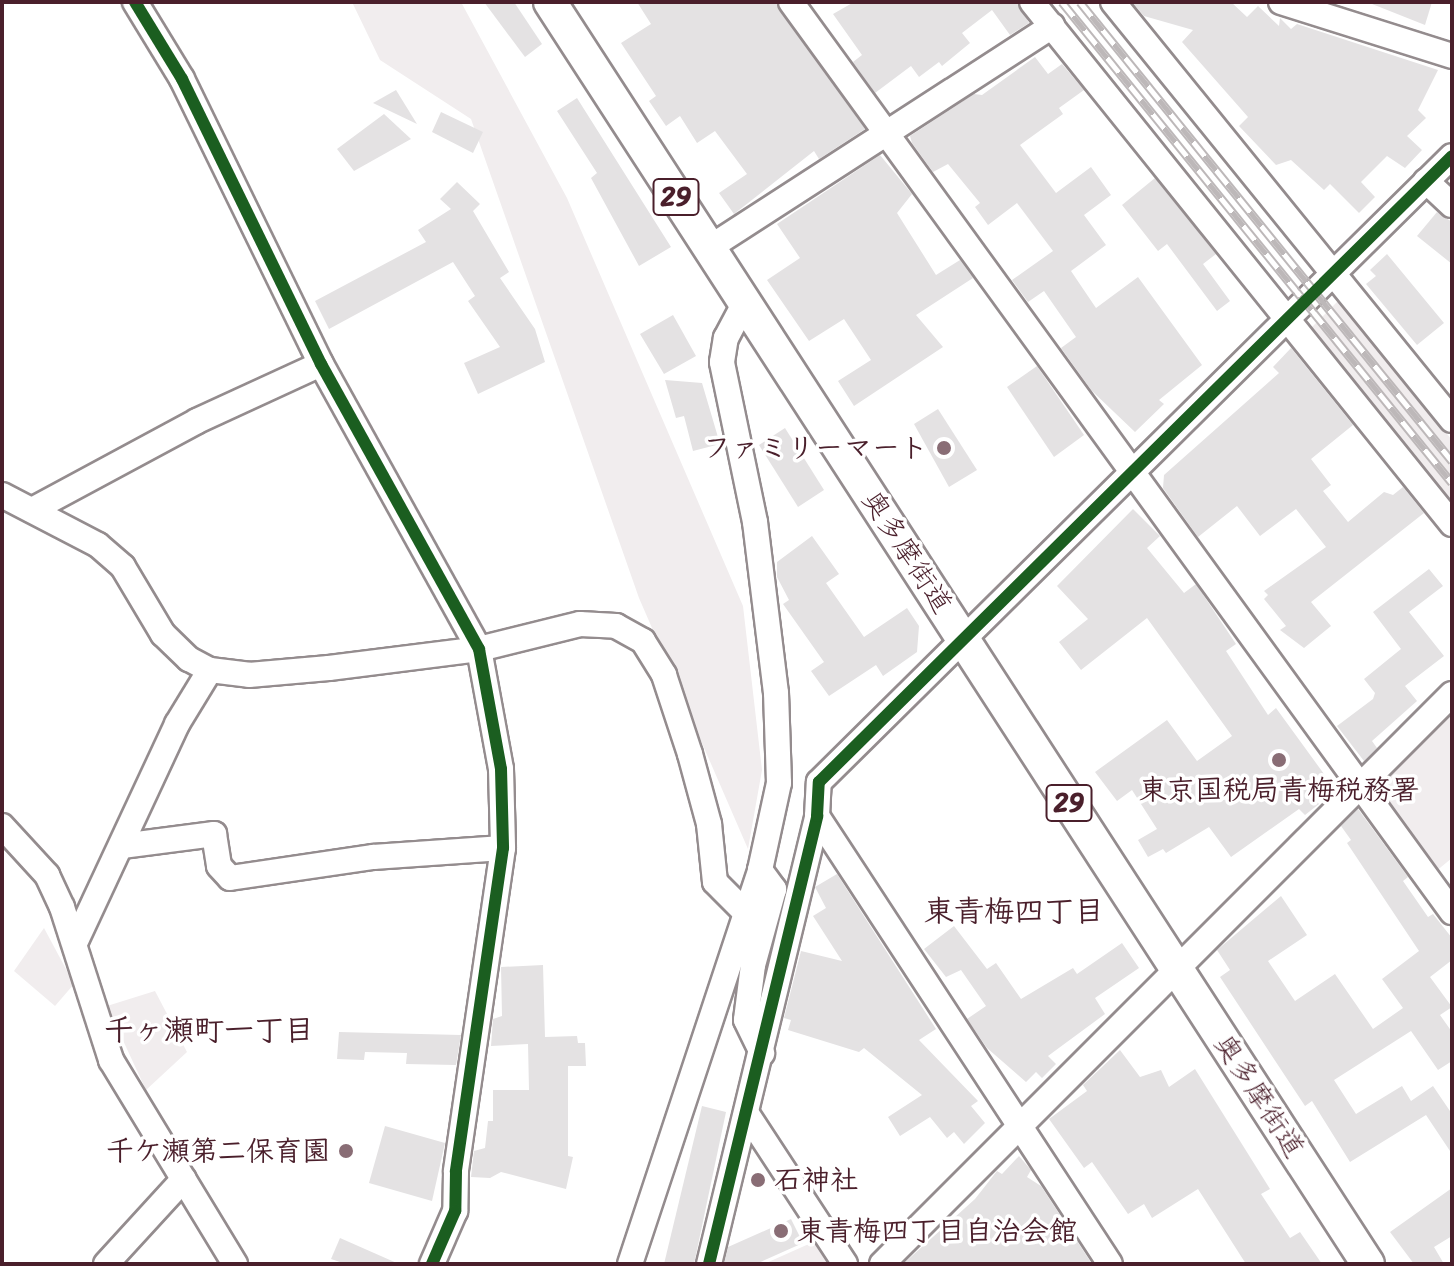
<!DOCTYPE html>
<meta charset="utf-8">
<style>
body{margin:0}
#map{position:relative;width:1454px;height:1266px;overflow:hidden;background:#fff;font-family:Sriracha,"Klee One",sans-serif}
div>[style]{position:absolute}
[style*='--x']{left:calc(var(--x)*1px);top:calc(var(--y)*1px);width:calc(var(--w)*1px);rotate:calc(var(--a)*1deg)}
.built>*{inset:0;background:#f1edee}
.building>*{inset:0;background:#e4e2e3}
.roads{filter:drop-shadow(2px 0 #948c8e) drop-shadow(-2px 0 #948c8e) drop-shadow(0 2px #948c8e) drop-shadow(0 -2px #948c8e)}
.minor>*{height:24px;margin:-12px;padding:0 12px;transform-origin:12px;border-radius:12px;background:#fff}
.major>*{height:32px;margin:-16px;padding:0 16px;transform-origin:16px;border-radius:16px;background:#fff}
.rail>*{height:9px;margin-top:-4.5px;transform-origin:0;background:repeating-linear-gradient(90deg,#fff 0 18px,#bdb8b9 0 36px);box-sizing:border-box;border-block:2px solid #bdb8b9}
.cycleway>*{height:12px;margin:-6px;padding:0 6px;transform-origin:6px;border-radius:6px;background:#1b5e20}
.dots>*{width:22px;height:22px;translate:-50% -50%;box-sizing:border-box;border:4px solid #fff;border-radius:50%}
span{translate:-50% -50%;white-space:nowrap;text-align:center;line-height:1.15;-webkit-text-stroke:7px #fff;paint-order:stroke}
.shield-label span{padding:2px 6px;background:#fff;border:2px solid;border-radius:6px;-webkit-text-stroke-width:0}
.shield-label{font-size:26px;color:#4a1f2b;font-weight:700}
.poi-label{font-size:28px;color:#4a1f2b;font-weight:700}
.right{translate:-100% -50%;text-align:right}
.left{translate:0 -50%;text-align:left}
.street-label{font-size:28px;color:#4a1f2b}
.neighbourhood-label{font-size:30px;color:#4a1f2b;font-weight:700}
.frame{position:absolute;inset:0;border:4px solid #4a1f2b;pointer-events:none}
</style>
<div id="map">
<div class="built">
<i style="clip-path:polygon(352px 2px,461px 2px,567px 198px,743px 606px,762px 770px,748px 849px,639px 598px,471px 119px,380px 60px)"></i>
<i style="clip-path:polygon(1339px 300px,1452px 440px,1452px 511px,1309px 330px)"></i>
<i style="clip-path:polygon(1452px 708px,1452px 858px,1435px 872px,1377px 790px,1378px 781px)"></i>
<i style="clip-path:polygon(44px 928px,74px 984px,55px 1006px,14px 971px)"></i>
<i style="clip-path:polygon(155px 991px,187px 1052px,146px 1090px,107px 1006px)"></i>
<i style="clip-path:polygon(814px 1241px,829px 1264px,764px 1264px,811px 1243px)"></i>
</div>
<div class="building">
<i style="clip-path:polygon(484px 2px,514px 2px,542px 44px,525px 57px)"></i>
<i style="clip-path:polygon(637px 2px,776px 2px,865px 129px,819px 159px,814px 151px,734px 214px,719px 193px,747px 174px,715px 131px,697px 143px,680px 116px,666px 126px,649px 101px,656px 96px,621px 43px,651px 24px)"></i>
<i style="clip-path:polygon(854px 2px,1017px 2px,1029px 23px,1010px 35px,992px 10px,962px 33px,970px 43px,942px 66px,939px 62px,919px 77px,911px 66px,875px 93px,853px 62px,862px 55px,833px 14px)"></i>
<i style="clip-path:polygon(1132px 2px,1231px 2px,1247px 17px,1258px 6px,1279px 26px,1280px 18px,1291px 29px,1297px 24px,1438px 70px,1418px 110px,1426px 118px,1407px 136px,1422px 150px,1405px 168px,1387px 156px,1361px 182px,1375px 197px,1359px 213px,1330px 184px,1324px 190px,1291px 160px,1276px 165px,1239px 126px,1248px 117px,1182px 42px,1193px 30px,1144px 16px)"></i>
<i style="clip-path:polygon(1367px 2px,1432px 2px,1425px 25px)"></i>
<i style="clip-path:polygon(1035px 57px,1048px 74px,1062px 64px,1084px 90px,1059px 108px,1063px 114px,1020px 145px,1056px 193px,1091px 167px,1111px 195px,1084px 215px,1106px 245px,1071px 271px,1096px 308px,1138px 277px,1202px 365px,1159px 400px,1164px 404px,1135px 432px,1092px 391px,1061px 348px,1076px 337px,1044px 291px,1028px 302px,1012px 280px,1053px 251px,1017px 203px,988px 225px,975px 207px,980px 203px,948px 164px,933px 172px,912px 143px,910px 136px,974px 94px,982px 95px)"></i>
<i style="clip-path:polygon(396px 90px,417px 124px,373px 103px)"></i>
<i style="clip-path:polygon(577px 98px,671px 247px,639px 266px,591px 178px,597px 173px,557px 111px)"></i>
<i style="clip-path:polygon(441px 112px,483px 132px,473px 153px,432px 132px)"></i>
<i style="clip-path:polygon(384px 114px,411px 139px,354px 171px,337px 149px)"></i>
<i style="clip-path:polygon(880px 155px,912px 194px,897px 213px,936px 275px,960px 260px,973px 278px,916px 315px,943px 347px,854px 406px,838px 381px,871px 360px,844px 319px,809px 341px,767px 280px,800px 258px,777px 224px)"></i>
<i style="clip-path:polygon(1155px 178px,1216px 254px,1203px 264px,1230px 301px,1217px 311px,1167px 244px,1158px 251px,1122px 205px)"></i>
<i style="clip-path:polygon(457px 182px,480px 204px,473px 211px,509px 272px,500px 278px,535px 329px,545px 362px,478px 394px,464px 363px,500px 347px,468px 301px,475px 296px,453px 262px,329px 329px,315px 301px,426px 242px,418px 230px,451px 209px,440px 199px)"></i>
<i style="clip-path:polygon(1437px 212px,1452px 222px,1452px 264px,1417px 236px)"></i>
<i style="clip-path:polygon(1387px 254px,1444px 323px,1417px 345px,1366px 284px,1376px 276px,1370px 270px)"></i>
<i style="clip-path:polygon(673px 315px,696px 356px,664px 374px,640px 334px)"></i>
<i style="clip-path:polygon(1291px 348px,1353px 425px,1311px 459px,1331px 485px,1323px 491px,1348px 522px,1384px 492px,1393px 495px,1403px 487px,1424px 513px,1311px 602px,1331px 626px,1304px 648px,1280px 630px,1286px 626px,1264px 599px,1268px 595px,1264px 591px,1326px 547px,1296px 509px,1260px 536px,1237px 506px,1198px 537px,1163px 488px,1164px 475px,1279px 373px,1273px 367px)"></i>
<i style="clip-path:polygon(1037px 366px,1084px 435px,1054px 457px,1007px 387px)"></i>
<i style="clip-path:polygon(665px 380px,702px 383px,720px 444px,693px 451px,684px 416px,676px 418px)"></i>
<i style="clip-path:polygon(938px 409px,977px 470px,949px 487px,914px 424px)"></i>
<i style="clip-path:polygon(785px 428px,824px 490px,798px 507px,759px 445px)"></i>
<i style="clip-path:polygon(1133px 509px,1160px 536px,1147px 548px,1184px 593px,1196px 584px,1236px 644px,1226px 651px,1268px 715px,1276px 708px,1324px 774px,1324px 782px,1309px 792px,1319px 804px,1305px 815px,1299px 809px,1231px 857px,1209px 827px,1166px 853px,1163px 849px,1148px 857px,1138px 840px,1157px 829px,1132px 790px,1117px 801px,1095px 772px,1167px 720px,1197px 761px,1232px 736px,1147px 618px,1081px 670px,1059px 642px,1088px 619px,1057px 586px)"></i>
<i style="clip-path:polygon(812px 536px,839px 574px,826px 583px,864px 637px,907px 608px,919px 626px,917px 652px,883px 676px,876px 665px,829px 696px,811px 671px,824px 662px,783px 604px,789px 600px,777px 577px,777px 562px)"></i>
<i style="clip-path:polygon(1429px 569px,1443px 586px,1409px 612px,1444px 656px,1405px 686px,1417px 701px,1372px 741px,1377px 748px,1364px 761px,1337px 726px,1373px 699px,1375px 693px,1364px 679px,1401px 649px,1373px 612px)"></i>
<i style="clip-path:polygon(1358px 809px,1408px 877px,1403px 881px,1428px 917px,1433px 914px,1452px 938px,1452px 960px,1430px 977px,1452px 1007px,1440px 1015px,1452px 1032px,1452px 1061px,1438px 1070px,1411px 1031px,1334px 1080px,1356px 1114px,1402px 1086px,1411px 1101px,1433px 1086px,1452px 1114px,1452px 1154px,1426px 1115px,1350px 1162px,1312px 1101px,1305px 1106px,1220px 977px,1230px 970px,1217px 950px,1281px 896px,1307px 935px,1268px 961px,1295px 1001px,1335px 974px,1373px 1029px,1403px 1008px,1382px 979px,1419px 951px,1347px 843px,1351px 840px,1341px 826px)"></i>
<i style="clip-path:polygon(837px 874px,936px 1029px,919px 1040px,978px 1101px,971px 1106px,985px 1123px,964px 1144px,954px 1132px,947px 1138px,930px 1117px,900px 1136px,888px 1117px,922px 1095px,864px 1048px,859px 1052px,788px 1030px,791px 1020px,784px 1018px,801px 951px,842px 961px,813px 916px,826px 908px,815px 887px)"></i>
<i style="clip-path:polygon(954px 926px,987px 969px,996px 963px,1021px 999px,1073px 968px,1077px 974px,1122px 943px,1139px 968px,1095px 998px,1105px 1014px,1048px 1056px,1056px 1064px,1042px 1078px,1036px 1072px,1026px 1082px,987px 1048px,967px 1019px,986px 1006px,961px 970px,946px 977px,924px 949px)"></i>
<i style="clip-path:polygon(543px 965px,545px 1037px,577px 1036px,578px 1043px,585px 1043px,586px 1066px,568px 1066px,568px 1156px,573px 1157px,566px 1189px,501px 1172px,490px 1178px,471px 1177px,474px 1151px,485px 1148px,488px 1121px,493px 1121px,493px 1090px,529px 1090px,528px 1044px,491px 1046px,493px 1019px,502px 1016px,501px 967px)"></i>
<i style="clip-path:polygon(339px 1032px,461px 1035px,456px 1065px,406px 1064px,407px 1053px,365px 1052px,364px 1060px,337px 1059px)"></i>
<i style="clip-path:polygon(1120px 1050px,1140px 1077px,1161px 1070px,1169px 1087px,1195px 1069px,1270px 1189px,1261px 1194px,1290px 1238px,1300px 1232px,1322px 1264px,1246px 1264px,1198px 1189px,1152px 1218px,1144px 1204px,1128px 1214px,1092px 1162px,1084px 1168px,1049px 1119px,1087px 1091px,1083px 1085px)"></i>
<i style="clip-path:polygon(702px 1106px,726px 1112px,694px 1264px,664px 1264px)"></i>
<i style="clip-path:polygon(385px 1126px,445px 1143px,432px 1201px,369px 1183px)"></i>
<i style="clip-path:polygon(1019px 1156px,1031px 1170px,1027px 1177px,1041px 1186px,1092px 1264px,903px 1264px,975px 1199px,997px 1171px,1002px 1174px)"></i>
<i style="clip-path:polygon(1452px 1188px,1452px 1236px,1434px 1247px,1444px 1264px,1414px 1264px,1390px 1232px)"></i>
<i style="clip-path:polygon(791px 1219px,803px 1243px,756px 1264px,724px 1264px,728px 1247px)"></i>
<i style="clip-path:polygon(340px 1238px,399px 1264px,346px 1264px,331px 1259px)"></i>
</div>
<div class="roads">
<div class="minor">
<i style="--x:135;--y:2;--w:90;--a:58.6"></i>
<i style="--x:182;--y:79;--w:317;--a:64"></i>
<i style="--x:321;--y:364;--w:326;--a:61"></i>
<i style="--x:479;--y:649;--w:122;--a:79.6"></i>
<i style="--x:501;--y:769;--w:79;--a:88.5"></i>
<i style="--x:503;--y:848;--w:327;--a:98.3"></i>
<i style="--x:456;--y:1172;--w:39;--a:91"></i>
<i style="--x:455;--y:1211;--w:58;--a:113.5"></i>
<i style="--x:791;--y:2;--w:1125;--a:54.01"></i>
<i style="--x:1032;--y:2;--w:670;--a:51.18"></i>
<i style="--x:1113;--y:2;--w:538;--a:50.96"></i>
<i style="--x:1281;--y:2;--w:179;--a:17.5"></i>
<i style="--x:1426;--y:181;--w:35;--a:43"></i>
<i style="--x:709;--y:248;--w:409;--a:-32.9"></i>
<i style="--x:2;--y:495;--w:108;--a:27.5"></i>
<i style="--x:98;--y:545;--w:33;--a:41"></i>
<i style="--x:123;--y:567;--w:78;--a:59.2"></i>
<i style="--x:163;--y:634;--w:36;--a:44"></i>
<i style="--x:189;--y:659;--w:24;--a:28"></i>
<i style="--x:210;--y:670;--w:39;--a:7"></i>
<i style="--x:249;--y:675;--w:80;--a:-5"></i>
<i style="--x:329;--y:668;--w:151;--a:-7.2"></i>
<i style="--x:479;--y:649;--w:104;--a:-13.9"></i>
<i style="--x:580;--y:624;--w:36;--a:3"></i>
<i style="--x:616;--y:626;--w:31;--a:29"></i>
<i style="--x:643;--y:641;--w:40;--a:58"></i>
<i style="--x:664;--y:675;--w:83;--a:71.8"></i>
<i style="--x:690;--y:754;--w:73;--a:74.8"></i>
<i style="--x:709;--y:824;--w:58;--a:84.1"></i>
<i style="--x:715;--y:882;--w:42;--a:45"></i>
<i style="--x:32;--y:510;--w:187;--a:-28.3"></i>
<i style="--x:197;--y:421;--w:136;--a:-24.7"></i>
<i style="--x:817;--y:816;--w:535;--a:56.81"></i>
<i style="--x:2;--y:826;--w:67;--a:47.4"></i>
<i style="--x:47;--y:875;--w:35;--a:65"></i>
<i style="--x:62;--y:907;--w:161;--a:72.2"></i>
<i style="--x:111;--y:1060;--w:239;--a:58.7"></i>
<i style="--x:122;--y:846;--w:93;--a:-7.4"></i>
<i style="--x:214;--y:834;--w:32;--a:81"></i>
<i style="--x:219;--y:866;--w:16;--a:47"></i>
<i style="--x:230;--y:878;--w:145;--a:-8.4"></i>
<i style="--x:373;--y:857;--w:130;--a:-4"></i>
<i style="--x:760;--y:870;--w:24;--a:54"></i>
<i style="--x:774;--y:889;--w:79;--a:105.4"></i>
<i style="--x:753;--y:965;--w:55;--a:97.3"></i>
<i style="--x:746;--y:1020;--w:37;--a:64"></i>
<i style="--x:75;--y:943;--w:242;--a:-65"></i>
<i style="--x:177;--y:724;--w:63;--a:-58.6"></i>
<i style="--x:747;--y:1114;--w:179;--a:56.8"></i>
<i style="--x:106;--y:1264;--w:115;--a:-47.5"></i>
<i style="--x:630;--y:1264;--w:415;--a:-71.7"></i>
<i style="--x:760;--y:870;--w:89;--a:-77.7"></i>
<i style="--x:779;--y:783;--w:90;--a:-91.9"></i>
<i style="--x:776;--y:693;--w:172;--a:-97"></i>
<i style="--x:755;--y:522;--w:163;--a:-101.7"></i>
<i style="--x:722;--y:362;--w:24;--a:-81"></i>
<i style="--x:726;--y:338;--w:38;--a:-62"></i>
<i style="--x:709;--y:1264;--w:461;--a:-76.4"></i>
<i style="--x:817;--y:816;--w:34;--a:-87"></i>
<i style="--x:819;--y:782;--w:890;--a:-44.68"></i>
<i style="--x:882;--y:1264;--w:806;--a:-45"></i>
</div>
<div class="major">
<i style="--x:550;--y:2;--w:1504;--a:57.05"></i>
</div>
</div>
<div class="rail">
<i style="--x:1062;--y:2;--w:619;--a:50.96"></i>
<i style="--x:1080;--y:2;--w:591;--a:50.98"></i>
</div>
<div class="cycleway">
<i style="--x:135;--y:2;--w:90;--a:58.6"></i>
<i style="--x:182;--y:79;--w:317;--a:64"></i>
<i style="--x:321;--y:364;--w:326;--a:61"></i>
<i style="--x:479;--y:649;--w:122;--a:79.6"></i>
<i style="--x:501;--y:769;--w:79;--a:88.5"></i>
<i style="--x:503;--y:848;--w:327;--a:98.3"></i>
<i style="--x:456;--y:1172;--w:39;--a:91"></i>
<i style="--x:455;--y:1211;--w:58;--a:113.5"></i>
<i style="--x:709;--y:1264;--w:461;--a:-76.4"></i>
<i style="--x:817;--y:816;--w:34;--a:-87"></i>
<i style="--x:819;--y:782;--w:890;--a:-44.68"></i>
</div>
<div class="dots">
<i style="left:944px;top:448px;background:#896d75"></i>
<i style="left:1279px;top:760px;background:#896d75"></i>
<i style="left:346px;top:1151px;background:#896d75"></i>
<i style="left:758px;top:1180px;background:#896d75"></i>
<i style="left:781px;top:1231px;background:#896d75"></i>
</div>
<div class="shield-label">
<span style="left:676px;top:197px">29</span>
<span style="left:1069px;top:803px">29</span>
</div>
<div class="poi-label">
<span class="right" style="left:928px;top:448px">ファミリーマート</span>
<span style="left:1279px;top:790px">東京国税局青梅税務署</span>
<span class="right" style="left:330px;top:1151px">千ケ瀬第二保育園</span>
<span class="left" style="left:774px;top:1180px">石神社</span>
<span class="left" style="left:797px;top:1231px">東青梅四丁目自治会館</span>
</div>
<div class="street-label">
<span style="left:907px;top:552px;rotate:57deg">奥多摩街道</span>
<span style="left:1259px;top:1096px;rotate:57deg">奥多摩街道</span>
</div>
<div class="neighbourhood-label">
<span style="left:1014px;top:911px">東青梅四丁目</span>
<span style="left:209px;top:1030px">千ヶ瀬町一丁目</span>
</div>
<div class="frame"></div>
</div>
